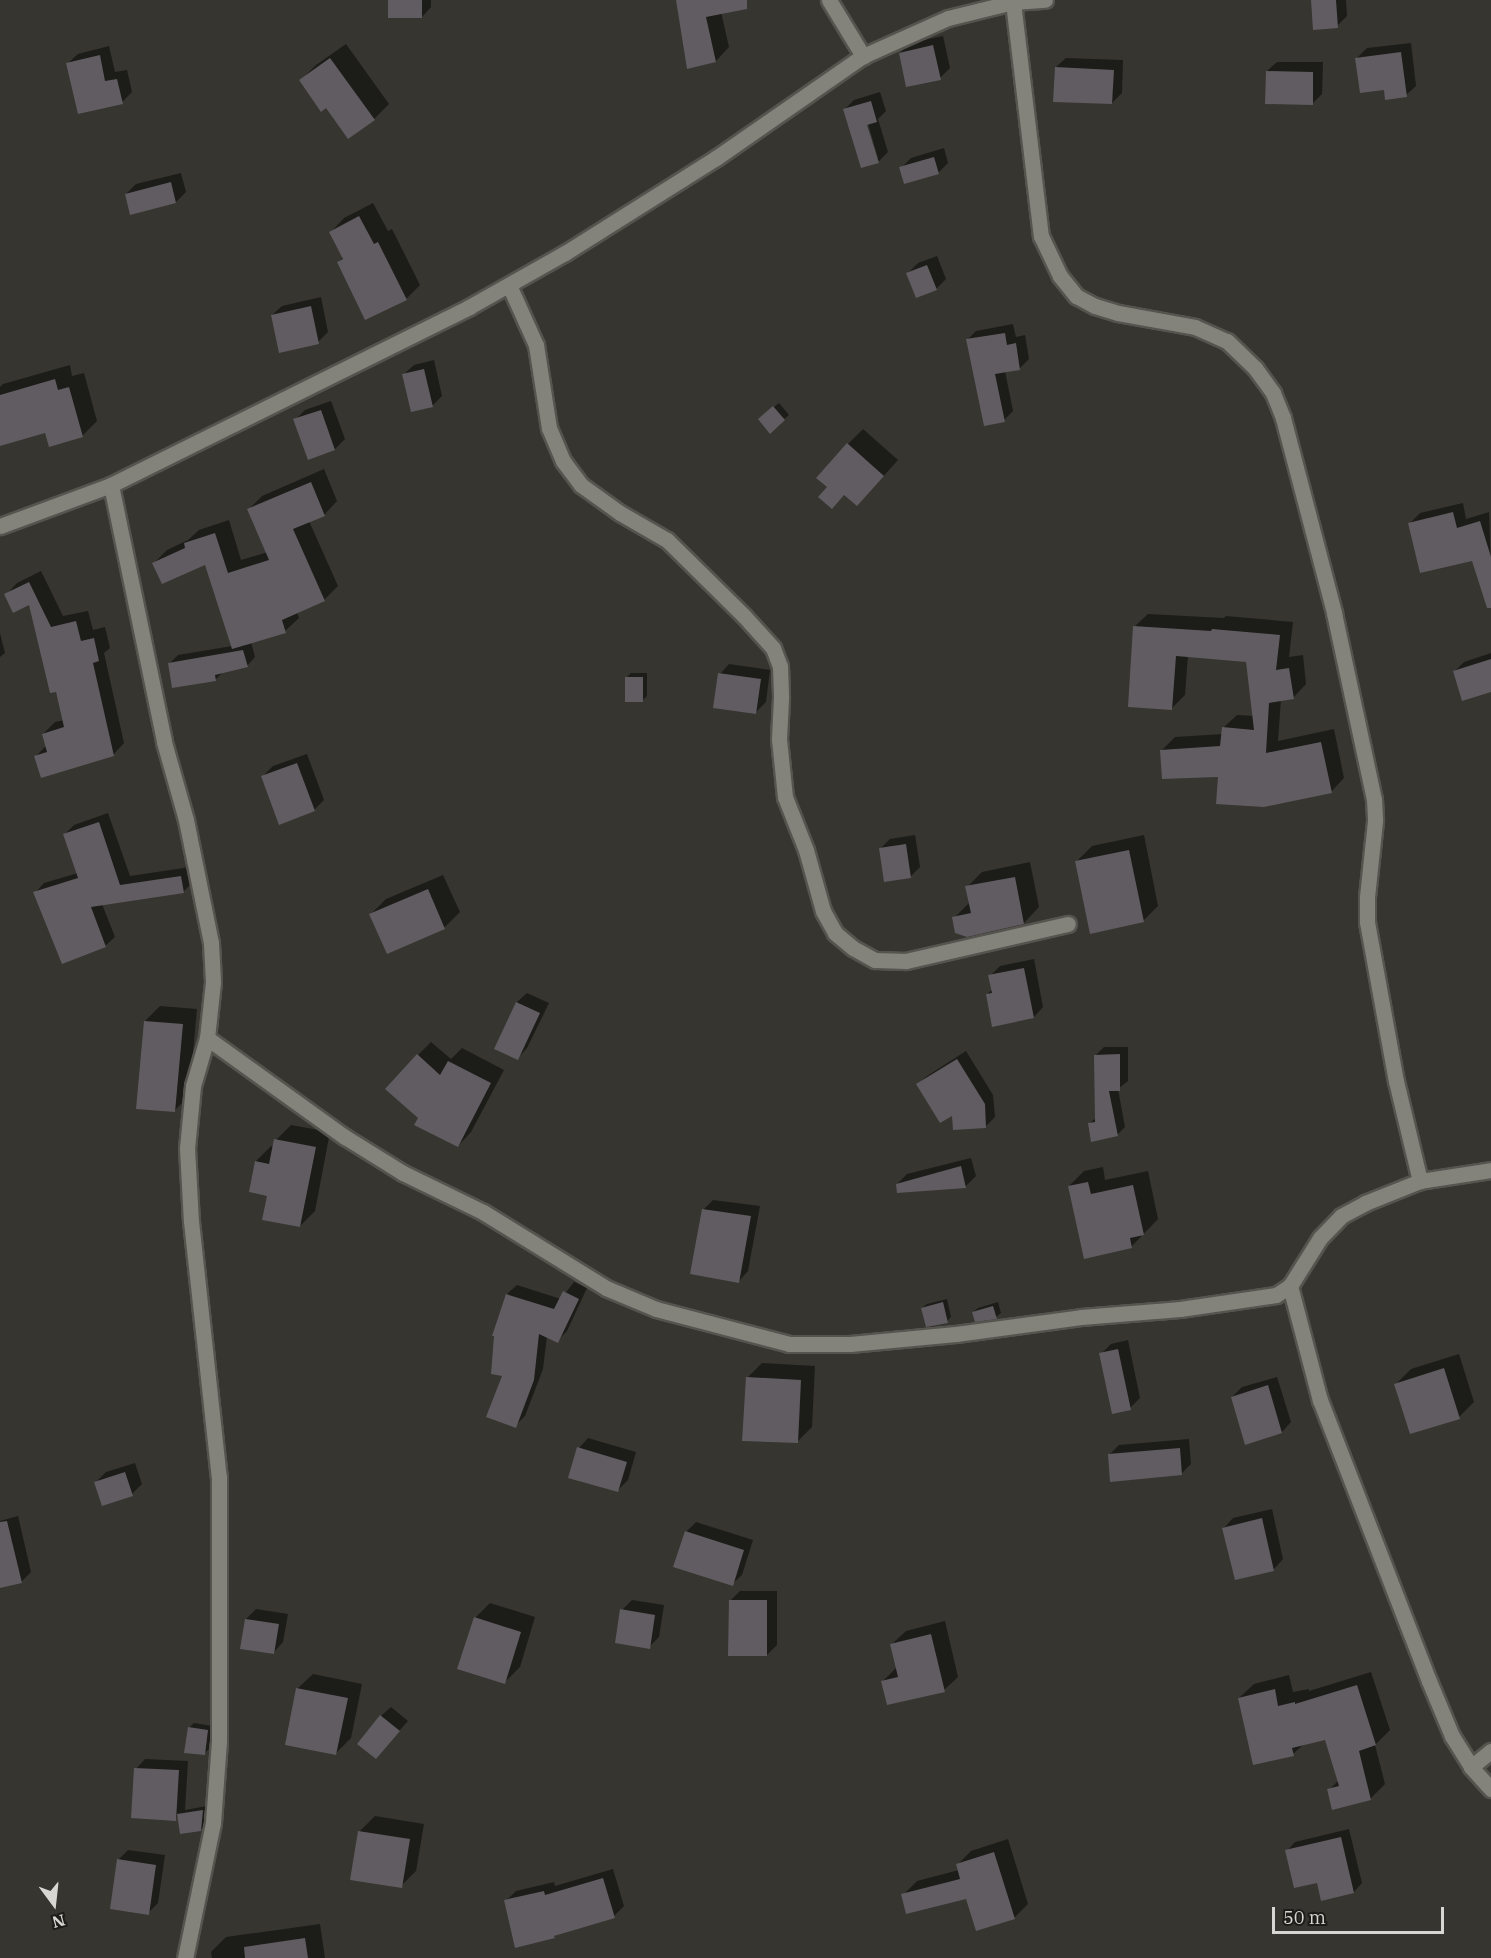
<!DOCTYPE html>
<style>
body{margin:0}
#map{position:relative;width:1491px;height:1958px;overflow:hidden;background:#36352f;font-family:"IBM Plex Serif",serif}
div>[style]{position:absolute}
[style*='--x']{left:calc(var(--x)*1px);top:calc(var(--y)*1px);width:calc(var(--w)*1px);rotate:calc(var(--a)*1deg)}
.shadow>*{inset:0;background:#0007}
.building>*{inset:0;background:#615c61}
.roads{filter:drop-shadow(2px 0 #55544f) drop-shadow(-2px 0 #55544f) drop-shadow(0 2px #55544f) drop-shadow(0 -2px #55544f)}
.minor>*{height:15px;margin:-7.5px;padding:0 7.5px;transform-origin:7.5px;border-radius:7.5px;background:#84837b}
span{translate:-50% -50%;white-space:nowrap;text-align:center;line-height:1.15;-webkit-text-stroke:6px #1d1c19;paint-order:stroke}
.north{position:absolute;left:24px;top:1874px;width:60px;height:60px;-webkit-text-stroke:4px #1d1c19;paint-order:stroke;rotate:165deg;font-size:16px;font-weight:700;line-height:24px;text-align:center;color:#d7d6d2}
.north::after{content:'';display:block;margin:auto;width:21px;height:27px;background:#d7d6d2;clip-path:polygon(50% 0,100% 100%,50% 72%,0 100%)}
.scale{position:absolute;left:1272px;top:1907px;width:172px;height:27px;box-sizing:border-box;border:3px solid #d7d6d2;border-top:0;padding-left:8px;font-size:18px;line-height:21px;white-space:nowrap;color:#d7d6d2;-webkit-text-stroke:4px #1d1c19;paint-order:stroke}
</style>
<div id="map">
<div class="shadow">
<i style="clip-path:polygon(390px 0,431px 0,431px 7px,422px 17px)"></i>
<i style="clip-path:polygon(677px 0,745px 0,721px 12px,729px 47px,716px 61px,688px 67px)"></i>
<i style="clip-path:polygon(1312px 0,1346px 0,1347px 16px,1337px 26px)"></i>
<i style="clip-path:polygon(943px 36px,950px 68px,940px 78px,900px 53px,910px 43px)"></i>
<i style="clip-path:polygon(1411px 43px,1416px 86px,1406px 95px,1357px 58px,1367px 48px)"></i>
<i style="clip-path:polygon(346px 44px,389px 104px,374px 119px,301px 80px,316px 65px)"></i>
<i style="clip-path:polygon(109px 46px,115px 72px,127px 70px,132px 92px,122px 102px,68px 63px,78px 54px)"></i>
<i style="clip-path:polygon(1066px 58px,1123px 60px,1122px 93px,1112px 103px,1056px 67px)"></i>
<i style="clip-path:polygon(1277px 62px,1323px 62px,1322px 94px,1313px 103px,1267px 71px)"></i>
<i style="clip-path:polygon(evenodd,880px 92px,886px 111px,878px 119px,888px 152px,878px 162px,844px 110px,854px 100px,880px 92px,866px 117px,878px 158px,875px 158px,864px 118px,866px 117px)"></i>
<i style="clip-path:polygon(944px 148px,948px 163px,938px 173px,901px 168px,911px 158px)"></i>
<i style="clip-path:polygon(181px 173px,186px 192px,176px 202px,131px 213px,126px 194px,136px 184px)"></i>
<i style="clip-path:polygon(373px 203px,388px 231px,392px 229px,420px 285px,406px 299px,338px 262px,344px 257px,331px 232px,344px 218px)"></i>
<i style="clip-path:polygon(937px 256px,946px 279px,936px 289px,908px 273px,918px 263px)"></i>
<i style="clip-path:polygon(321px 297px,328px 332px,318px 342px,272px 315px,282px 306px)"></i>
<i style="clip-path:polygon(1013px 324px,1016px 337px,1025px 335px,1029px 359px,1020px 368px,1005px 371px,1013px 411px,1004px 420px,967px 340px,976px 331px)"></i>
<i style="clip-path:polygon(434px 360px,442px 396px,432px 406px,404px 374px,414px 365px)"></i>
<i style="clip-path:polygon(70px 365px,72px 376px,84px 373px,97px 421px,82px 436px,46px 431px,0 440px,0 387px,3px 384px)"></i>
<i style="clip-path:polygon(331px 401px,345px 439px,335px 449px,309px 458px,295px 420px,305px 410px)"></i>
<i style="clip-path:polygon(779px 403px,789px 415px,784px 419px,764px 415px)"></i>
<i style="clip-path:polygon(863px 429px,898px 460px,872px 489px,845px 494px,829px 487px,848px 444px)"></i>
<i style="clip-path:polygon(324px 469px,337px 501px,324px 515px,309px 521px,338px 586px,324px 600px,297px 612px,299px 618px,285px 631px,251px 642px,255px 657px,247px 666px,224px 671px,215px 680px,170px 663px,178px 655px,232px 646px,206px 563px,154px 563px,167px 550px,188px 540px,199px 530px,229px 520px,241px 560px,268px 552px,249px 509px,262px 496px)"></i>
<i style="clip-path:polygon(1463px 503px,1466px 519px,1489px 512px,1491px 570px,1410px 523px,1420px 513px)"></i>
<i style="clip-path:polygon(41px 571px,63px 616px,88px 611px,93px 630px,105px 627px,110px 648px,104px 653px,124px 743px,113px 755px,36px 756px,47px 745px,43px 734px,55px 722px,64px 720px,30px 603px,6px 595px,17px 583px)"></i>
<i style="clip-path:polygon(1148px 614px,1224px 618px,1226px 616px,1293px 622px,1289px 657px,1303px 655px,1306px 684px,1293px 698px,1281px 699px,1278px 741px,1334px 729px,1344px 778px,1331px 792px,1162px 750px,1175px 737px,1223px 734px,1223px 728px,1237px 715px,1254px 716px,1247px 661px,1188px 655px,1185px 695px,1172px 708px,1134px 627px)"></i>
<i style="clip-path:polygon(0 633px,5px 653px,0 657px)"></i>
<i style="clip-path:polygon(1491px 653px,1491px 690px,1454px 672px,1464px 662px)"></i>
<i style="clip-path:polygon(729px 664px,770px 670px,766px 702px,756px 712px,720px 674px)"></i>
<i style="clip-path:polygon(631px 673px,647px 673px,647px 696px,642px 701px,626px 678px)"></i>
<i style="clip-path:polygon(307px 754px,324px 800px,314px 810px,263px 776px,273px 766px)"></i>
<i style="clip-path:polygon(108px 813px,130px 876px,190px 867px,193px 882px,183px 892px,102px 904px,115px 937px,105px 946px,35px 893px,44px 883px,78px 873px,65px 834px,74px 825px)"></i>
<i style="clip-path:polygon(915px 835px,920px 867px,910px 877px,880px 849px,890px 839px)"></i>
<i style="clip-path:polygon(1144px 835px,1158px 906px,1143px 921px,1077px 861px,1092px 846px)"></i>
<i style="clip-path:polygon(1030px 862px,1039px 907px,1024px 923px,954px 918px,969px 903px,967px 887px,982px 872px)"></i>
<i style="clip-path:polygon(443px 875px,460px 912px,445px 927px,388px 952px,371px 914px,386px 899px)"></i>
<i style="clip-path:polygon(1034px 959px,1043px 1007px,1034px 1017px,987px 994px,993px 989px,990px 976px,1000px 966px)"></i>
<i style="clip-path:polygon(527px 993px,549px 1003px,527px 1048px,518px 1058px,517px 1002px)"></i>
<i style="clip-path:polygon(160px 1006px,197px 1009px,189px 1096px,174px 1111px,145px 1021px)"></i>
<i style="clip-path:polygon(431px 1042px,451px 1059px,462px 1048px,504px 1070px,471px 1132px,458px 1146px,420px 1118px,418px 1055px)"></i>
<i style="clip-path:polygon(1104px 1047px,1128px 1047px,1128px 1081px,1118px 1089px,1125px 1127px,1117px 1135px,1089px 1124px,1097px 1117px,1096px 1055px)"></i>
<i style="clip-path:polygon(966px 1051px,993px 1095px,995px 1117px,986px 1126px,954px 1113px,918px 1084px,927px 1076px)"></i>
<i style="clip-path:polygon(291px 1125px,330px 1132px,315px 1211px,300px 1226px,269px 1195px,256px 1161px,271px 1146px,274px 1147px,276px 1140px)"></i>
<i style="clip-path:polygon(971px 1158px,976px 1176px,966px 1186px,899px 1192px,897px 1184px,907px 1174px)"></i>
<i style="clip-path:polygon(1103px 1167px,1105px 1180px,1148px 1171px,1158px 1219px,1131px 1247px,1069px 1186px,1084px 1171px)"></i>
<i style="clip-path:polygon(713px 1200px,760px 1206px,748px 1271px,739px 1281px,703px 1210px)"></i>
<i style="clip-path:polygon(574px 1282px,587px 1288px,567px 1331px,557px 1341px,547px 1336px,543px 1369px,525px 1416px,515px 1426px,507px 1294px,517px 1285px,561px 1299px)"></i>
<i style="clip-path:polygon(947px 1299px,951px 1317px,947px 1321px,922px 1308px,927px 1304px)"></i>
<i style="clip-path:polygon(998px 1302px,1001px 1313px,996px 1317px,976px 1320px,973px 1312px,978px 1308px)"></i>
<i style="clip-path:polygon(1128px 1340px,1140px 1398px,1130px 1408px,1101px 1354px,1111px 1344px)"></i>
<i style="clip-path:polygon(1459px 1354px,1474px 1402px,1459px 1417px,1396px 1384px,1411px 1369px)"></i>
<i style="clip-path:polygon(762px 1363px,815px 1366px,812px 1427px,797px 1442px,747px 1378px)"></i>
<i style="clip-path:polygon(1277px 1377px,1291px 1422px,1282px 1432px,1232px 1397px,1242px 1387px)"></i>
<i style="clip-path:polygon(588px 1438px,636px 1452px,628px 1480px,618px 1490px,579px 1448px)"></i>
<i style="clip-path:polygon(1189px 1439px,1191px 1464px,1181px 1474px,1109px 1455px,1119px 1445px)"></i>
<i style="clip-path:polygon(135px 1463px,142px 1484px,132px 1494px,96px 1482px,106px 1472px)"></i>
<i style="clip-path:polygon(1272px 1509px,1283px 1559px,1274px 1569px,1224px 1528px,1233px 1518px)"></i>
<i style="clip-path:polygon(18px 1516px,31px 1572px,21px 1582px,0 1586px,0 1521px)"></i>
<i style="clip-path:polygon(696px 1522px,753px 1540px,742px 1575px,732px 1584px,686px 1532px)"></i>
<i style="clip-path:polygon(740px 1591px,777px 1591px,777px 1645px,767px 1655px,730px 1601px)"></i>
<i style="clip-path:polygon(632px 1600px,664px 1605px,659px 1637px,649px 1647px,622px 1610px)"></i>
<i style="clip-path:polygon(490px 1603px,535px 1617px,520px 1667px,505px 1682px,475px 1618px)"></i>
<i style="clip-path:polygon(256px 1609px,288px 1614px,283px 1642px,274px 1652px,246px 1619px)"></i>
<i style="clip-path:polygon(945px 1621px,958px 1677px,944px 1690px,883px 1681px,897px 1667px,892px 1644px,906px 1631px)"></i>
<i style="clip-path:polygon(1371px 1672px,1390px 1730px,1375px 1745px,1385px 1784px,1370px 1799px,1329px 1790px,1339px 1780px,1326px 1738px,1305px 1743px,1293px 1754px,1239px 1698px,1254px 1684px,1289px 1675px,1293px 1692px,1309px 1689px,1309px 1691px)"></i>
<i style="clip-path:polygon(313px 1674px,362px 1684px,351px 1738px,336px 1753px,297px 1689px)"></i>
<i style="clip-path:polygon(391px 1707px,408px 1721px,376px 1757px,381px 1716px)"></i>
<i style="clip-path:polygon(194px 1723px,212px 1726px,209px 1749px,204px 1754px,189px 1728px)"></i>
<i style="clip-path:polygon(145px 1759px,188px 1761px,185px 1810px,207px 1806px,205px 1825px,201px 1830px,178px 1816px,175px 1819px,136px 1769px)"></i>
<i style="clip-path:polygon(375px 1816px,424px 1824px,416px 1871px,401px 1886px,359px 1832px)"></i>
<i style="clip-path:polygon(1349px 1829px,1362px 1883px,1354px 1892px,1318px 1882px,1287px 1851px,1295px 1842px)"></i>
<i style="clip-path:polygon(1008px 1839px,1028px 1904px,1014px 1918px,967px 1897px,903px 1895px,917px 1881px,959px 1870px,957px 1865px,971px 1851px)"></i>
<i style="clip-path:polygon(128px 1850px,165px 1855px,158px 1903px,148px 1913px,118px 1860px)"></i>
<i style="clip-path:polygon(613px 1869px,624px 1906px,614px 1916px,558px 1933px,554px 1937px,506px 1901px,516px 1891px,554px 1882px,555px 1886px)"></i>
<i style="clip-path:polygon(320px 1924px,325px 1958px,212px 1958px,211px 1952px,226px 1937px)"></i>
</div>
<div class="building">
<i style="clip-path:polygon(388px 0,422px 0,422px 18px,388px 18px)"></i>
<i style="clip-path:polygon(676px 0,747px 0,747px 9px,706px 17px,716px 62px,687px 69px)"></i>
<i style="clip-path:polygon(1311px 0,1336px 0,1338px 28px,1313px 30px)"></i>
<i style="clip-path:polygon(933px 45px,941px 80px,906px 87px,899px 53px)"></i>
<i style="clip-path:polygon(1401px 52px,1407px 97px,1385px 100px,1384px 90px,1360px 93px,1355px 58px)"></i>
<i style="clip-path:polygon(100px 55px,105px 81px,117px 79px,123px 104px,78px 114px,66px 63px)"></i>
<i style="clip-path:polygon(330px 58px,375px 120px,348px 139px,326px 108px,321px 112px,299px 80px)"></i>
<i style="clip-path:polygon(1055px 67px,1114px 70px,1112px 104px,1053px 102px)"></i>
<i style="clip-path:polygon(1266px 71px,1313px 72px,1313px 105px,1265px 104px)"></i>
<i style="clip-path:polygon(871px 101px,877px 122px,867px 125px,879px 163px,861px 168px,843px 109px)"></i>
<i style="clip-path:polygon(934px 157px,939px 174px,904px 184px,899px 167px)"></i>
<i style="clip-path:polygon(171px 182px,176px 203px,130px 215px,125px 194px)"></i>
<i style="clip-path:polygon(359px 216px,374px 244px,378px 242px,407px 300px,365px 320px,337px 262px,343px 259px,329px 232px)"></i>
<i style="clip-path:polygon(927px 265px,937px 290px,916px 298px,906px 273px)"></i>
<i style="clip-path:polygon(311px 306px,319px 344px,279px 353px,271px 315px)"></i>
<i style="clip-path:polygon(1005px 333px,1007px 345px,1016px 343px,1020px 370px,995px 374px,1005px 422px,984px 426px,966px 339px)"></i>
<i style="clip-path:polygon(424px 369px,433px 407px,411px 412px,402px 374px)"></i>
<i style="clip-path:polygon(55px 379px,58px 390px,69px 387px,83px 437px,49px 447px,45px 433px,0 446px,0 395px)"></i>
<i style="clip-path:polygon(773px 406px,785px 420px,770px 434px,758px 419px)"></i>
<i style="clip-path:polygon(321px 410px,335px 450px,308px 460px,293px 419px)"></i>
<i style="clip-path:polygon(847px 443px,884px 476px,857px 506px,844px 495px,832px 509px,818px 497px,827px 487px,816px 478px)"></i>
<i style="clip-path:polygon(311px 482px,325px 516px,293px 529px,325px 601px,282px 620px,286px 633px,232px 649px,205px 565px,162px 584px,152px 563px,185px 548px,184px 543px,215px 533px,228px 573px,269px 560px,247px 509px)"></i>
<i style="clip-path:polygon(1453px 512px,1457px 528px,1480px 521px,1491px 557px,1491px 608px,1487px 608px,1472px 561px,1420px 573px,1408px 523px)"></i>
<i style="clip-path:polygon(29px 582px,51px 627px,76px 621px,81px 641px,94px 638px,99px 661px,93px 663px,114px 756px,41px 778px,34px 756px,47px 752px,42px 734px,64px 727px,56px 692px,50px 693px,29px 605px,13px 613px,4px 594px)"></i>
<i style="clip-path:polygon(1133px 626px,1211px 631px,1212px 629px,1280px 635px,1276px 670px,1289px 668px,1294px 699px,1269px 703px,1266px 753px,1321px 742px,1332px 793px,1264px 807px,1216px 804px,1218px 777px,1162px 779px,1160px 750px,1220px 746px,1222px 727px,1254px 730px,1246px 662px,1176px 656px,1172px 710px,1128px 707px)"></i>
<i style="clip-path:polygon(243px 650px,248px 667px,215px 675px,216px 681px,172px 688px,168px 663px)"></i>
<i style="clip-path:polygon(1491px 659px,1491px 692px,1462px 701px,1453px 671px)"></i>
<i style="clip-path:polygon(718px 673px,761px 679px,756px 714px,713px 708px)"></i>
<i style="clip-path:polygon(625px 677px,643px 677px,643px 702px,625px 702px)"></i>
<i style="clip-path:polygon(297px 763px,315px 811px,279px 825px,261px 776px)"></i>
<i style="clip-path:polygon(99px 822px,120px 885px,181px 876px,184px 893px,91px 907px,106px 947px,62px 964px,33px 892px,78px 878px,63px 834px)"></i>
<i style="clip-path:polygon(906px 844px,911px 878px,884px 882px,879px 848px)"></i>
<i style="clip-path:polygon(1129px 850px,1144px 922px,1090px 934px,1075px 861px)"></i>
<i style="clip-path:polygon(1015px 877px,1024px 924px,967px 937px,955px 933px,952px 917px,971px 913px,965px 886px)"></i>
<i style="clip-path:polygon(428px 889px,445px 929px,387px 954px,369px 914px)"></i>
<i style="clip-path:polygon(1024px 968px,1034px 1018px,992px 1027px,986px 994px,992px 993px,988px 975px)"></i>
<i style="clip-path:polygon(516px 1002px,540px 1013px,518px 1060px,494px 1049px)"></i>
<i style="clip-path:polygon(144px 1021px,183px 1024px,175px 1112px,136px 1109px)"></i>
<i style="clip-path:polygon(417px 1054px,440px 1075px,448px 1061px,491px 1083px,458px 1147px,414px 1125px,418px 1118px,385px 1089px)"></i>
<i style="clip-path:polygon(1120px 1054px,1120px 1091px,1109px 1091px,1118px 1136px,1091px 1142px,1088px 1123px,1095px 1122px,1094px 1055px)"></i>
<i style="clip-path:polygon(957px 1059px,985px 1104px,986px 1128px,953px 1130px,952px 1116px,940px 1123px,916px 1084px)"></i>
<i style="clip-path:polygon(274px 1139px,316px 1147px,300px 1227px,262px 1220px,267px 1196px,249px 1192px,255px 1161px,269px 1164px)"></i>
<i style="clip-path:polygon(961px 1166px,966px 1188px,897px 1193px,896px 1184px)"></i>
<i style="clip-path:polygon(1088px 1182px,1091px 1194px,1133px 1185px,1144px 1235px,1130px 1238px,1132px 1248px,1084px 1259px,1068px 1186px)"></i>
<i style="clip-path:polygon(702px 1209px,751px 1216px,739px 1283px,690px 1274px)"></i>
<i style="clip-path:polygon(563px 1291px,579px 1299px,558px 1343px,539px 1334px,534px 1380px,516px 1428px,486px 1417px,502px 1376px,491px 1374px,494px 1336px,492px 1336px,506px 1294px,554px 1309px)"></i>
<i style="clip-path:polygon(943px 1302px,948px 1323px,926px 1327px,921px 1308px)"></i>
<i style="clip-path:polygon(993px 1306px,997px 1319px,975px 1322px,972px 1312px)"></i>
<i style="clip-path:polygon(1118px 1349px,1131px 1410px,1112px 1414px,1099px 1353px)"></i>
<i style="clip-path:polygon(1444px 1368px,1460px 1419px,1410px 1434px,1394px 1384px)"></i>
<i style="clip-path:polygon(746px 1377px,801px 1380px,798px 1443px,742px 1441px)"></i>
<i style="clip-path:polygon(1268px 1385px,1282px 1433px,1245px 1445px,1231px 1397px)"></i>
<i style="clip-path:polygon(577px 1447px,627px 1462px,618px 1492px,568px 1478px)"></i>
<i style="clip-path:polygon(1180px 1448px,1182px 1475px,1110px 1482px,1108px 1454px)"></i>
<i style="clip-path:polygon(125px 1472px,133px 1496px,102px 1506px,94px 1482px)"></i>
<i style="clip-path:polygon(1262px 1518px,1274px 1571px,1235px 1580px,1222px 1528px)"></i>
<i style="clip-path:polygon(7px 1521px,22px 1583px,0 1588px,0 1522px)"></i>
<i style="clip-path:polygon(685px 1531px,744px 1550px,733px 1586px,673px 1567px)"></i>
<i style="clip-path:polygon(729px 1600px,767px 1600px,767px 1656px,728px 1656px)"></i>
<i style="clip-path:polygon(620px 1609px,655px 1615px,650px 1649px,615px 1643px)"></i>
<i style="clip-path:polygon(474px 1617px,521px 1632px,505px 1684px,457px 1669px)"></i>
<i style="clip-path:polygon(245px 1619px,279px 1624px,274px 1654px,240px 1649px)"></i>
<i style="clip-path:polygon(931px 1634px,945px 1692px,887px 1705px,881px 1681px,898px 1677px,890px 1644px)"></i>
<i style="clip-path:polygon(1357px 1685px,1376px 1745px,1359px 1751px,1371px 1800px,1332px 1810px,1327px 1789px,1339px 1786px,1325px 1740px,1292px 1748px,1294px 1756px,1253px 1765px,1238px 1698px,1275px 1689px,1278px 1706px,1295px 1702px,1295px 1704px)"></i>
<i style="clip-path:polygon(296px 1688px,348px 1698px,336px 1755px,285px 1745px)"></i>
<i style="clip-path:polygon(380px 1715px,400px 1731px,376px 1759px,357px 1744px)"></i>
<i style="clip-path:polygon(188px 1727px,208px 1730px,205px 1755px,184px 1753px)"></i>
<i style="clip-path:polygon(134px 1768px,179px 1770px,176px 1821px,131px 1818px)"></i>
<i style="clip-path:polygon(203px 1810px,201px 1831px,180px 1834px,177px 1814px)"></i>
<i style="clip-path:polygon(358px 1831px,410px 1839px,402px 1888px,350px 1880px)"></i>
<i style="clip-path:polygon(1341px 1837px,1354px 1893px,1321px 1901px,1317px 1883px,1294px 1888px,1285px 1850px)"></i>
<i style="clip-path:polygon(994px 1852px,1015px 1919px,976px 1931px,966px 1899px,906px 1914px,901px 1894px,960px 1879px,956px 1864px)"></i>
<i style="clip-path:polygon(117px 1859px,156px 1865px,149px 1915px,110px 1909px)"></i>
<i style="clip-path:polygon(603px 1878px,615px 1918px,554px 1936px,555px 1938px,515px 1948px,504px 1900px,544px 1891px,545px 1895px)"></i>
<i style="clip-path:polygon(305px 1938px,308px 1958px,245px 1958px,244px 1947px)"></i>
</div>
<div class="roads">
<div class="minor">
<i style="--x:829;--y:0;--w:66;--a:58.7"></i>
<i style="--x:1013;--y:2;--w:236;--a:83.2"></i>
<i style="--x:1041;--y:236;--w:44;--a:64.6"></i>
<i style="--x:1060;--y:276;--w:26;--a:51"></i>
<i style="--x:1076;--y:296;--w:21;--a:28"></i>
<i style="--x:1095;--y:306;--w:24;--a:17"></i>
<i style="--x:1118;--y:313;--w:78;--a:10.3"></i>
<i style="--x:1195;--y:327;--w:35;--a:24"></i>
<i style="--x:1227;--y:341;--w:39;--a:44"></i>
<i style="--x:1255;--y:368;--w:31;--a:54"></i>
<i style="--x:1273;--y:393;--w:27;--a:68"></i>
<i style="--x:1283;--y:418;--w:202;--a:75.3"></i>
<i style="--x:1334;--y:613;--w:190;--a:77.9"></i>
<i style="--x:1374;--y:799;--w:22;--a:87"></i>
<i style="--x:1375;--y:821;--w:76;--a:96"></i>
<i style="--x:1367;--y:897;--w:25;--a:90"></i>
<i style="--x:1367;--y:922;--w:162;--a:79.7"></i>
<i style="--x:1396;--y:1081;--w:103;--a:76.5"></i>
<i style="--x:509;--y:285;--w:66;--a:65.8"></i>
<i style="--x:536;--y:345;--w:84;--a:81.1"></i>
<i style="--x:549;--y:428;--w:36;--a:67"></i>
<i style="--x:563;--y:461;--w:30;--a:53"></i>
<i style="--x:581;--y:485;--w:48;--a:35.7"></i>
<i style="--x:620;--y:513;--w:54;--a:29.9"></i>
<i style="--x:667;--y:540;--w:108;--a:44.6"></i>
<i style="--x:744;--y:616;--w:43;--a:47.8"></i>
<i style="--x:773;--y:648;--w:19;--a:69"></i>
<i style="--x:780;--y:666;--w:32;--a:88"></i>
<i style="--x:781;--y:698;--w:41;--a:92.8"></i>
<i style="--x:779;--y:739;--w:58;--a:84.1"></i>
<i style="--x:785;--y:797;--w:57;--a:68.4"></i>
<i style="--x:806;--y:850;--w:63;--a:74.4"></i>
<i style="--x:823;--y:911;--w:25;--a:61"></i>
<i style="--x:835;--y:933;--w:23;--a:40"></i>
<i style="--x:853;--y:948;--w:25;--a:29"></i>
<i style="--x:875;--y:960;--w:31;--a:2"></i>
<i style="--x:906;--y:961;--w:166;--a:-12.9"></i>
<i style="--x:111;--y:485;--w:262;--a:78.3"></i>
<i style="--x:164;--y:742;--w:81;--a:74.2"></i>
<i style="--x:186;--y:820;--w:126;--a:78.5"></i>
<i style="--x:211;--y:943;--w:39;--a:87"></i>
<i style="--x:213;--y:982;--w:56;--a:96.1"></i>
<i style="--x:207;--y:1038;--w:50;--a:106.3"></i>
<i style="--x:193;--y:1086;--w:62;--a:95.5"></i>
<i style="--x:187;--y:1148;--w:73;--a:86.9"></i>
<i style="--x:191;--y:1221;--w:258;--a:83.8"></i>
<i style="--x:219;--y:1477;--w:264;--a:90"></i>
<i style="--x:219;--y:1741;--w:82;--a:94.2"></i>
<i style="--x:213;--y:1823;--w:138;--a:101.7"></i>
<i style="--x:0;--y:526;--w:118;--a:-20.3"></i>
<i style="--x:111;--y:485;--w:400;--a:-26.4"></i>
<i style="--x:469;--y:307;--w:110;--a:-29.4"></i>
<i style="--x:565;--y:253;--w:178;--a:-32.2"></i>
<i style="--x:716;--y:158;--w:179;--a:-34.8"></i>
<i style="--x:863;--y:56;--w:93;--a:-24.1"></i>
<i style="--x:948;--y:18;--w:67;--a:-13.8"></i>
<i style="--x:1013;--y:2;--w:32;--a:-4"></i>
<i style="--x:207;--y:1038;--w:170;--a:35.7"></i>
<i style="--x:345;--y:1137;--w:68;--a:31.8"></i>
<i style="--x:403;--y:1173;--w:89;--a:26"></i>
<i style="--x:483;--y:1212;--w:145;--a:31.7"></i>
<i style="--x:606;--y:1288;--w:54;--a:22.8"></i>
<i style="--x:656;--y:1309;--w:138;--a:14.7"></i>
<i style="--x:789;--y:1344;--w:61;--a:0"></i>
<i style="--x:850;--y:1344;--w:106;--a:-5.4"></i>
<i style="--x:956;--y:1334;--w:126;--a:-7.7"></i>
<i style="--x:1081;--y:1317;--w:99;--a:-4.6"></i>
<i style="--x:1180;--y:1309;--w:97;--a:-8.3"></i>
<i style="--x:1276;--y:1295;--w:17;--a:-33"></i>
<i style="--x:1290;--y:1286;--w:57;--a:-58"></i>
<i style="--x:1320;--y:1238;--w:30;--a:-46"></i>
<i style="--x:1341;--y:1216;--w:27;--a:-28"></i>
<i style="--x:1365;--y:1203;--w:59;--a:-21.8"></i>
<i style="--x:1420;--y:1181;--w:72;--a:-8.8"></i>
<i style="--x:1290;--y:1286;--w:118;--a:75.3"></i>
<i style="--x:1320;--y:1400;--w:301;--a:68.8"></i>
<i style="--x:1429;--y:1681;--w:60;--a:67.3"></i>
<i style="--x:1452;--y:1736;--w:36;--a:58"></i>
<i style="--x:1471;--y:1767;--w:30;--a:48"></i>
<i style="--x:1471;--y:1767;--w:26;--a:-39"></i>
</div>
</div>
<div class="north">N</div>
<div class="scale">50 m</div>
</div>
